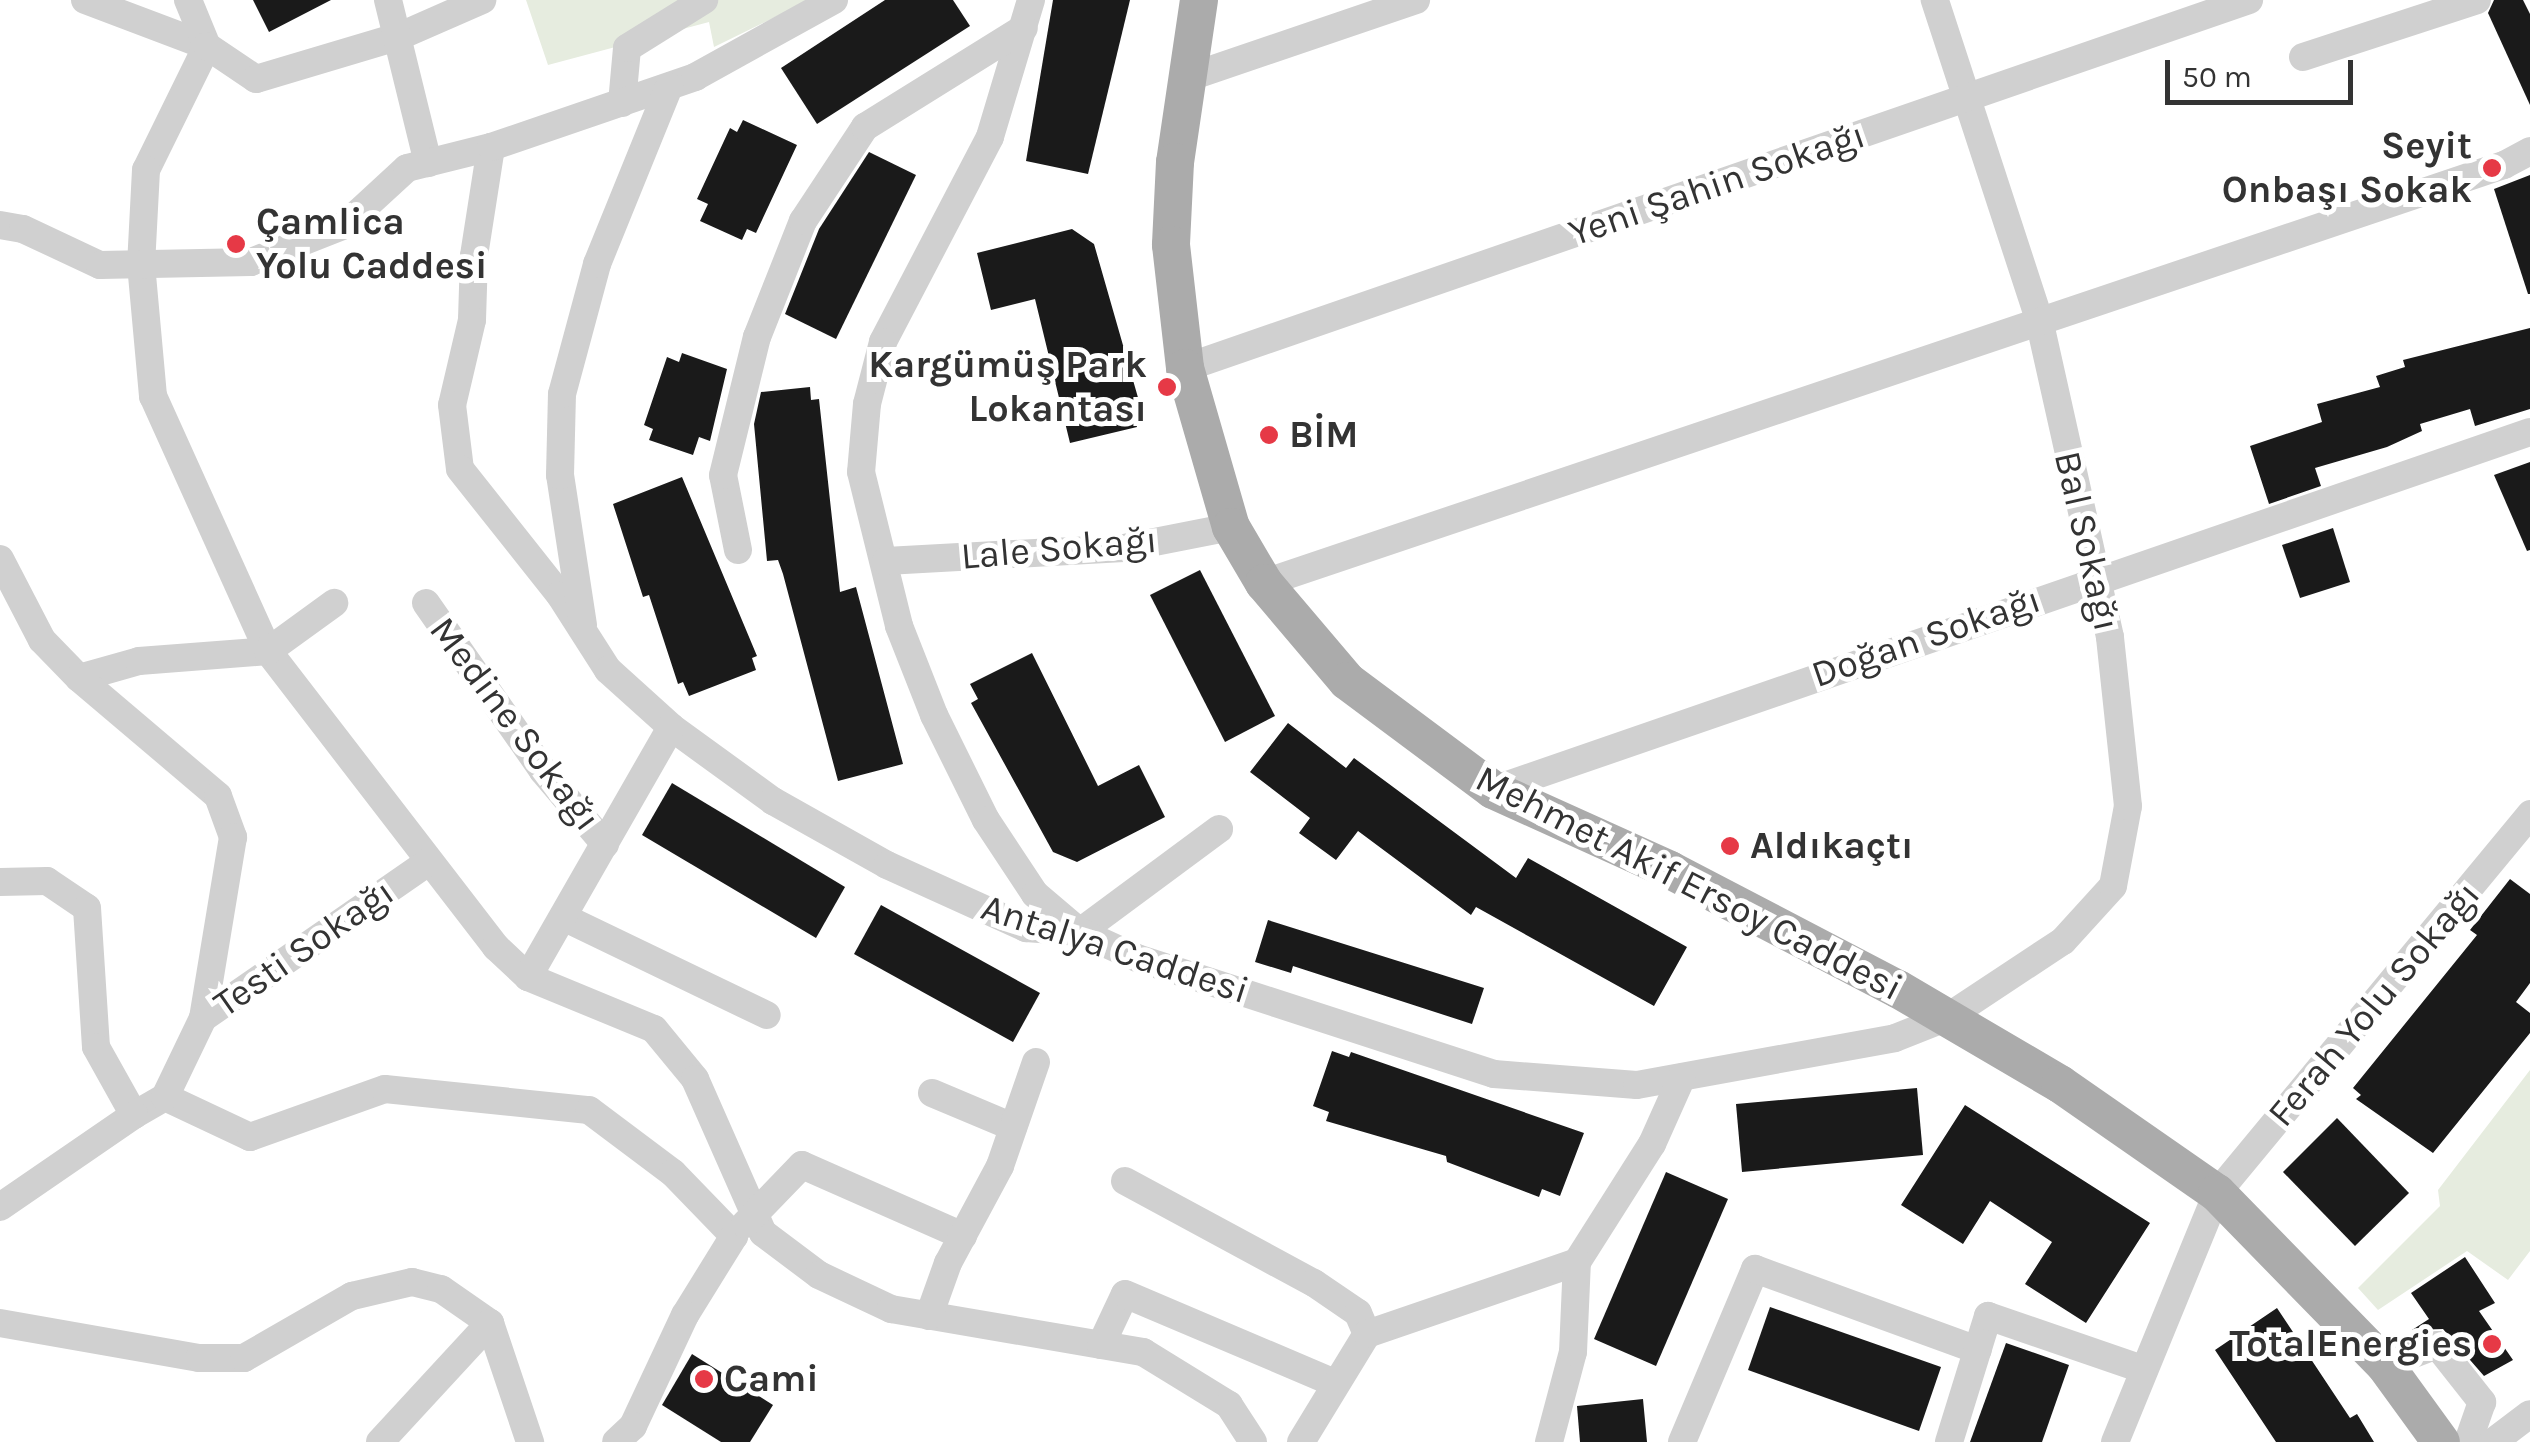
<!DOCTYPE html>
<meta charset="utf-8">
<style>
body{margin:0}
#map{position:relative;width:2530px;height:1442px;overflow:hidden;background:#fff;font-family:Karla,sans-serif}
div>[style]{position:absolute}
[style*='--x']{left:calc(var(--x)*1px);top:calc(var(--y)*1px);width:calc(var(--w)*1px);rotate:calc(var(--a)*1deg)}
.green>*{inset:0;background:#e6ecdf}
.building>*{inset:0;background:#1a1a1a}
.minor>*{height:28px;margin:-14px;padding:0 14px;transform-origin:14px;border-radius:14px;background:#d0d0d0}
.major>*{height:38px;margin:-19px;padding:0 19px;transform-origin:19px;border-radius:19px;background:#ababab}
.dots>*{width:28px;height:28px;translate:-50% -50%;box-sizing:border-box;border:5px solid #fff;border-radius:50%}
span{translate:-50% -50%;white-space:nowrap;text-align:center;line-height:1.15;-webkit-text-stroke:10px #fff;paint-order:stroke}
.poi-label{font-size:38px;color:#333;font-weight:700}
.right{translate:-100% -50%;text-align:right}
.left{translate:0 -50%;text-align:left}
.street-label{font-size:38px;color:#333}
.scale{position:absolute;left:2165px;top:60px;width:188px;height:45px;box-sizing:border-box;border:5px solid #333;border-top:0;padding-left:12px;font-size:30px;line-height:35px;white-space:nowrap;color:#333;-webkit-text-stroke:8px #fff;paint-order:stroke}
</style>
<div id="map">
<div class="green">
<i style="clip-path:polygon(526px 0,810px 0,714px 47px,709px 22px,548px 65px)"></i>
<i style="clip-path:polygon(2530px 1070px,2530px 1251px,2508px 1280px,2467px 1251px,2378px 1310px,2358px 1288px,2440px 1206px,2438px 1190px)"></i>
</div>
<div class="building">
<i style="clip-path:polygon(253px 0,331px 0,269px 32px)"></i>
<i style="clip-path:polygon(885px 0,953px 0,970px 26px,817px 124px,781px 68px)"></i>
<i style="clip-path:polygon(1053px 0,1130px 0,1088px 174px,1026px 161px)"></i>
<i style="clip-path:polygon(2494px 0,2523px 0,2530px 14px,2530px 105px,2488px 13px)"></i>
<i style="clip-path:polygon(743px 120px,797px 145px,756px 233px,747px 229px,742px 240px,700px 221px,708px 204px,697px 199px,730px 128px,737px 132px)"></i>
<i style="clip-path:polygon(869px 152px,916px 175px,836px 339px,785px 314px,819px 229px)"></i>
<i style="clip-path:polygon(2530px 175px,2530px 294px,2528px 294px,2494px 189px)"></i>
<i style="clip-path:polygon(1072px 229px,1094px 244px,1141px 408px,1133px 410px,1137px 427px,1070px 443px,1035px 299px,991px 310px,977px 253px)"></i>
<i style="clip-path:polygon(2530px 328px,2530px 409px,2475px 426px,2470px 409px,2420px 424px,2422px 431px,2387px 447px,2315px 468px,2321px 486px,2269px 504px,2250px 446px,2322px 422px,2317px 404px,2380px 387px,2376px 376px,2405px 367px,2403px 360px)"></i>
<i style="clip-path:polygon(682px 353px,727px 369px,710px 441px,699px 437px,693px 455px,649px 440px,653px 429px,644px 425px,667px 357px,679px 362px)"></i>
<i style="clip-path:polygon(810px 387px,811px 400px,819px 399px,840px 592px,856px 587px,903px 764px,838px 781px,783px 574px,778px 560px,767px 561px,754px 424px,761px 392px)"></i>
<i style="clip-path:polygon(2530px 462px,2530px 550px,2527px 551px,2494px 475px)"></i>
<i style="clip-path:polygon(682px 477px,757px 656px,752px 658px,756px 670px,689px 696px,683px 682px,678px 684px,649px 595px,643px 597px,613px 504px)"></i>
<i style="clip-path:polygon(2333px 528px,2350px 582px,2300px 598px,2282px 545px)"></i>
<i style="clip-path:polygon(1200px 570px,1275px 716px,1225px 742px,1150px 595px)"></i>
<i style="clip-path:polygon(1032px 653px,1098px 786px,1139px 765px,1165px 817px,1077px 862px,1053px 852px,971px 703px,978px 699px,970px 684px)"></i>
<i style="clip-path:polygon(1288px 723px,1346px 768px,1354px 758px,1516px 878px,1528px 858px,1687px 947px,1654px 1006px,1476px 907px,1471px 915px,1358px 831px,1336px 860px,1299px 833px,1310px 818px,1250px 772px)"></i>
<i style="clip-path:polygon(672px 783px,845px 887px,816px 938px,642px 835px)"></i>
<i style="clip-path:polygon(2510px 879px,2530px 894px,2530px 983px,2516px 1002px,2530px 1013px,2530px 1033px,2433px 1153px,2356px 1099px,2361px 1095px,2353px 1088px,2477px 935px,2470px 930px)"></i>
<i style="clip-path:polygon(881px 905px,1040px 993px,1013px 1042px,854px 954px)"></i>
<i style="clip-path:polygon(1268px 920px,1484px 988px,1472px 1024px,1293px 966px,1291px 973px,1255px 962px)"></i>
<i style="clip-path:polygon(1332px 1051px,1349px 1057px,1351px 1052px,1584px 1133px,1560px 1196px,1542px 1189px,1539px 1197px,1447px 1162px,1446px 1156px,1326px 1121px,1329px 1112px,1313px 1106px)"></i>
<i style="clip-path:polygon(1917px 1088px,1923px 1155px,1742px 1172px,1736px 1104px)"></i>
<i style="clip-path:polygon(1965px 1105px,2150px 1223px,2086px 1323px,2025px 1284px,2052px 1242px,1990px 1201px,1963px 1244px,1901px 1205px)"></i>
<i style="clip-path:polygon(2337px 1118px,2409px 1193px,2355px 1246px,2283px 1172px)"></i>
<i style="clip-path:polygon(1666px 1172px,1728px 1199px,1656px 1366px,1594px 1339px)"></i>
<i style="clip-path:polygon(2465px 1257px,2495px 1303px,2479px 1311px,2513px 1360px,2484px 1376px,2443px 1329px,2412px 1330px,2429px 1319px,2411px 1293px)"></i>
<i style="clip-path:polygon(1770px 1307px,1941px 1367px,1919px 1431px,1748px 1370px)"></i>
<i style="clip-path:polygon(2277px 1308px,2350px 1418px,2357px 1414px,2374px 1442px,2276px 1442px,2215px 1350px)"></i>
<i style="clip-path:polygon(2006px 1343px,2069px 1365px,2042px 1442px,1970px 1442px)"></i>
<i style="clip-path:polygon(692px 1354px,773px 1405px,750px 1442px,721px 1442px,662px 1405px)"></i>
<i style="clip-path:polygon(1643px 1399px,1647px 1442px,1580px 1442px,1577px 1406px)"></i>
</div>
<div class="minor">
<i style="--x:85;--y:0;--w:130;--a:20.7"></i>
<i style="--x:207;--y:46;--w:138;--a:116.2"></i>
<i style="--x:146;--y:170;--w:94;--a:93"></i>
<i style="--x:141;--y:264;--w:133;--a:84.8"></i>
<i style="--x:153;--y:396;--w:280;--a:65.7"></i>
<i style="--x:268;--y:651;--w:374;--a:52.4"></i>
<i style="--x:496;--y:947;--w:44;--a:43.2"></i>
<i style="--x:528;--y:977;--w:136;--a:22.4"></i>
<i style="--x:654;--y:1029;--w:65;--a:50.6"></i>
<i style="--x:695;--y:1079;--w:168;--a:66.2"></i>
<i style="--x:763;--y:1233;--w:70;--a:36.9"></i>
<i style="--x:819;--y:1275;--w:80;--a:25.3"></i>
<i style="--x:891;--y:1309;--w:256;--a:9.7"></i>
<i style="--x:1143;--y:1352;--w:101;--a:31.6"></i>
<i style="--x:1229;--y:1405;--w:44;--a:57"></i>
<i style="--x:188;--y:0;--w:50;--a:67.6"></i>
<i style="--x:207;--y:46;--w:59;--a:34"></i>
<i style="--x:256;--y:79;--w:150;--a:-16.6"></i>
<i style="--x:400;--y:36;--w:90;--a:-23.7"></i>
<i style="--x:388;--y:0;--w:168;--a:76.2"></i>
<i style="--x:1031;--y:0;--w:143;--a:106.7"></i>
<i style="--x:990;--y:137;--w:231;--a:117.6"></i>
<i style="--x:883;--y:342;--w:64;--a:104.5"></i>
<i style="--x:867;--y:404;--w:68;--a:95"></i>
<i style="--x:861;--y:472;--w:159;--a:76.1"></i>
<i style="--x:899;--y:626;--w:96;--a:68.5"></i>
<i style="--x:934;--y:715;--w:117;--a:63.7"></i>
<i style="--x:986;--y:820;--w:89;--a:56.5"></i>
<i style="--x:1035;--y:894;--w:59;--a:40.2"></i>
<i style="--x:1080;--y:932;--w:173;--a:-36.5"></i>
<i style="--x:2303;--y:57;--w:183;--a:-18.1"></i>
<i style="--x:1187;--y:78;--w:242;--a:-18.8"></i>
<i style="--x:622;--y:103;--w:55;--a:-84.8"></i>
<i style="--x:627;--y:48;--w:91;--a:-31.9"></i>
<i style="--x:491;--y:147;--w:110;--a:98.9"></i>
<i style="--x:474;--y:256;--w:64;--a:91.8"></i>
<i style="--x:472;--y:320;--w:87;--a:103.2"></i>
<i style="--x:452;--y:405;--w:64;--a:82.9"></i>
<i style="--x:460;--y:469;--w:161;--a:51.6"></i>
<i style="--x:560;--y:595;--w:89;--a:57.4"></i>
<i style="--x:608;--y:670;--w:85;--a:42.1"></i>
<i style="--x:671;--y:727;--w:126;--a:36"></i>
<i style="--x:773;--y:801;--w:131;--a:29.3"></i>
<i style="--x:887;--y:865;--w:153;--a:24.4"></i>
<i style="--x:1026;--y:928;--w:54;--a:4.2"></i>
<i style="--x:1080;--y:932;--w:63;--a:24.5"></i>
<i style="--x:1137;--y:958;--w:375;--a:18"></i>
<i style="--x:1494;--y:1074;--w:143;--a:4.4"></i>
<i style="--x:1637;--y:1085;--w:262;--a:-10.3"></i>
<i style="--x:1895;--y:1038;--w:57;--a:-21.6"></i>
<i style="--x:1948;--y:1017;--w:138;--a:-33.5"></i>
<i style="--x:2063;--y:941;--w:74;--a:-47.7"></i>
<i style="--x:2113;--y:886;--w:81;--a:-79.4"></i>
<i style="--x:2128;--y:806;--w:170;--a:-96.1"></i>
<i style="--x:2110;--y:637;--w:326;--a:-102.6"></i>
<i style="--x:2039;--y:319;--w:336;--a:-108.1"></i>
<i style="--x:0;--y:225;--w:23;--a:10"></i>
<i style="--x:23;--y:229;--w:85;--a:25.1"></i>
<i style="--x:100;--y:265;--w:151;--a:-1.1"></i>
<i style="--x:251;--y:262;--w:101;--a:-21.5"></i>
<i style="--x:345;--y:225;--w:84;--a:-42.6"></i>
<i style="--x:407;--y:168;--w:87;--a:-14"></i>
<i style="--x:491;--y:147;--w:216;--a:-18.9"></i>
<i style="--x:695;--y:77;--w:159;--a:-29"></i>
<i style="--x:1185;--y:368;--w:1126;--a:-19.08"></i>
<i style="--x:738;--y:550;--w:76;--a:-101.3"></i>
<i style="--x:723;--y:475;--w:142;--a:-76.2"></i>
<i style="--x:757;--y:337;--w:125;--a:-68.4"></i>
<i style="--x:803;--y:221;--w:113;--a:-56.6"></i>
<i style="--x:865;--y:127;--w:187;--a:-31.9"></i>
<i style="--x:0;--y:559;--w:91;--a:62.6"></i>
<i style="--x:42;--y:640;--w:53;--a:45.8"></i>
<i style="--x:79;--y:678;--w:62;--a:-15.8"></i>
<i style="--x:139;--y:661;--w:129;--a:-4.4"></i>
<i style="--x:268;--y:651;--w:82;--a:-36"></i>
<i style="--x:886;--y:561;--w:238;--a:-3.1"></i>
<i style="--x:1124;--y:548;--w:109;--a:-11.1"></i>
<i style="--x:1264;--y:583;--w:1309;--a:-18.63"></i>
<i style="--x:2504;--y:165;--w:30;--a:-28"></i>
<i style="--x:426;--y:603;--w:205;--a:55.1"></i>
<i style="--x:543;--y:771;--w:96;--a:49.7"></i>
<i style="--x:583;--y:625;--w:152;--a:-98.7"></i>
<i style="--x:560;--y:475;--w:81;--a:-88.6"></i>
<i style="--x:562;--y:394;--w:135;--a:-74.9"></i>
<i style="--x:597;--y:264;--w:191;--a:-67.9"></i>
<i style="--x:79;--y:678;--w:182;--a:40.3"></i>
<i style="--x:218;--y:796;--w:44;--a:69.9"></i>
<i style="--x:233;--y:837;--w:183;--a:99.4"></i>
<i style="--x:1493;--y:790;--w:1097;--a:-19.05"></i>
<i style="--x:0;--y:882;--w:47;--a:-1.2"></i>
<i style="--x:47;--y:881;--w:48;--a:34"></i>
<i style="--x:87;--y:908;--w:139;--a:86.3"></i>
<i style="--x:96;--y:1047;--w:78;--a:60.8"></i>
<i style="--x:134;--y:1115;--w:36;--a:-30"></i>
<i style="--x:563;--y:917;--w:226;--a:25.7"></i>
<i style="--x:528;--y:977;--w:288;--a:-60.2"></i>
<i style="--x:932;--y:1093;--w:88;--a:22.8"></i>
<i style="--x:165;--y:1097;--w:94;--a:25.2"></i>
<i style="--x:250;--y:1137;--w:143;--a:-19.6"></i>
<i style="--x:385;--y:1089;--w:205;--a:5.9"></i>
<i style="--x:589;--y:1110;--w:105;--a:36.9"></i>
<i style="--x:673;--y:1173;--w:88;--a:45.9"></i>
<i style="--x:734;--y:1236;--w:93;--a:121.8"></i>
<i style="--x:685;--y:1315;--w:123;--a:115.1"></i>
<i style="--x:633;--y:1426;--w:23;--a:137"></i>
<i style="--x:165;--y:1097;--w:88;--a:-64.3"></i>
<i style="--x:203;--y:1018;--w:274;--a:-34.7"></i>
<i style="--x:1125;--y:1181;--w:215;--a:28.4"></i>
<i style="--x:1314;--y:1283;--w:53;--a:34.3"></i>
<i style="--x:1358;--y:1313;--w:23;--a:67"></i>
<i style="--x:0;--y:1207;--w:163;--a:-34.5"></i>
<i style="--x:745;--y:1224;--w:82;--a:-46"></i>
<i style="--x:802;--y:1165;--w:176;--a:23.8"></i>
<i style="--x:1577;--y:1262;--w:140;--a:-57.6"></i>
<i style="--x:1652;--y:1144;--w:73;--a:-65.9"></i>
<i style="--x:929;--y:1316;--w:56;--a:-70.3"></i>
<i style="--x:948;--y:1263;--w:110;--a:-61.8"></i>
<i style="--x:1000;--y:1166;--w:110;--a:-70.9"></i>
<i style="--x:0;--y:1323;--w:202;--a:10"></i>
<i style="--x:199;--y:1358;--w:45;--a:0"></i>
<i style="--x:244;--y:1358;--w:125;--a:-29.9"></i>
<i style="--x:352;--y:1296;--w:62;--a:-13.1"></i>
<i style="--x:412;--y:1282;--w:30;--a:14"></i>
<i style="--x:441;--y:1289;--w:60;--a:34.8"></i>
<i style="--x:490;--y:1323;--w:126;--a:71.4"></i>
<i style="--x:1101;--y:1345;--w:56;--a:-64.8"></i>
<i style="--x:1125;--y:1294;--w:228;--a:23"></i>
<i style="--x:2385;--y:1365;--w:56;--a:-21"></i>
<i style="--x:2437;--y:1345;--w:73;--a:51.7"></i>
<i style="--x:2482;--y:1402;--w:42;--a:109.3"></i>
<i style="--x:380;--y:1442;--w:162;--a:-47.3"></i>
<i style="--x:1301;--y:1442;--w:127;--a:-58.6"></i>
<i style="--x:1367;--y:1334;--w:222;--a:-18.9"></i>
<i style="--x:1549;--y:1442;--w:93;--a:-75.1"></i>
<i style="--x:1573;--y:1352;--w:90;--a:-87.5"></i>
<i style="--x:1682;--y:1442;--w:188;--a:-67.1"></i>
<i style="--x:1755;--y:1269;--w:237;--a:20"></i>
<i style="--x:1949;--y:1442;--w:132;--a:-72.8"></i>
<i style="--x:1988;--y:1316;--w:163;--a:19"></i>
<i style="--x:2115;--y:1442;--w:269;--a:-67.7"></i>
<i style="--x:2217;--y:1193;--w:492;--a:-50.4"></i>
<i style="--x:2493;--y:1442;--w:46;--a:-37.1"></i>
</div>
<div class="major">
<i style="--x:1199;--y:0;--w:164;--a:98.4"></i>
<i style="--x:1175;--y:162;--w:83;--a:92.8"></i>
<i style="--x:1171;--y:245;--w:124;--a:83.5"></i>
<i style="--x:1185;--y:368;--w:166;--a:73.9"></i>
<i style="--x:1231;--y:527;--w:65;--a:59.5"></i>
<i style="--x:1264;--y:583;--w:128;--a:49.7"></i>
<i style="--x:1347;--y:681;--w:182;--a:36.7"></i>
<i style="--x:1493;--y:790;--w:194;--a:24.3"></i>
<i style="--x:1670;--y:870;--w:257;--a:27.6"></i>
<i style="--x:1898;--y:989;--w:188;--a:30.4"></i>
<i style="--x:2060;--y:1084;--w:191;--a:34.8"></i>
<i style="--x:2217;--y:1193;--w:240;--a:45.7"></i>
<i style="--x:2385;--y:1365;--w:95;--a:54"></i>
</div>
<div class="dots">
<i style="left:2492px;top:168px;background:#e63946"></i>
<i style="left:236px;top:244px;background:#e63946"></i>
<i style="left:1167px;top:387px;background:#e63946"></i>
<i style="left:1269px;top:435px;background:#e63946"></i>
<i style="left:1730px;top:846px;background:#e63946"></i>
<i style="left:2492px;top:1344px;background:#e63946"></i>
<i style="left:704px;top:1379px;background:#e63946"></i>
</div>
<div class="poi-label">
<span class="right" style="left:2472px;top:168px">Seyit<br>Onbaşı Sokak</span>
<span class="left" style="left:256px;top:244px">Çamlica<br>Yolu Caddesi</span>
<span class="right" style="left:1147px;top:387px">Kargümüş Park<br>Lokantası</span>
<span class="left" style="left:1289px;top:435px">BİM</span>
<span class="left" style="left:1750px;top:846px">Aldıkaçtı</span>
<span class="right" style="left:2472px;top:1344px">TotalEnergies</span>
<span class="left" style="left:724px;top:1379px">Cami</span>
</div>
<div class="street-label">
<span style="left:1717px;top:184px;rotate:-19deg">Yeni Şahin Sokağı</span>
<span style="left:2087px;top:541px;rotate:77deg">Bal Sokağı</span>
<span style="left:1059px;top:548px;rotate:-5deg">Lale Sokağı</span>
<span style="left:1926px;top:637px;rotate:-19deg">Doğan Sokağı</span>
<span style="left:515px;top:724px;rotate:53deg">Medine Sokağı</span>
<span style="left:1689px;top:883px;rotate:27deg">Mehmet Akif Ersoy Caddesi</span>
<span style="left:304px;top:948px;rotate:-35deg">Testi Sokağı</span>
<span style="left:1115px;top:949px;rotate:18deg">Antalya Caddesi</span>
<span style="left:2374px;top:1004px;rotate:-50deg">Ferah Yolu Sokağı</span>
</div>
<div class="scale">50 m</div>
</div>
